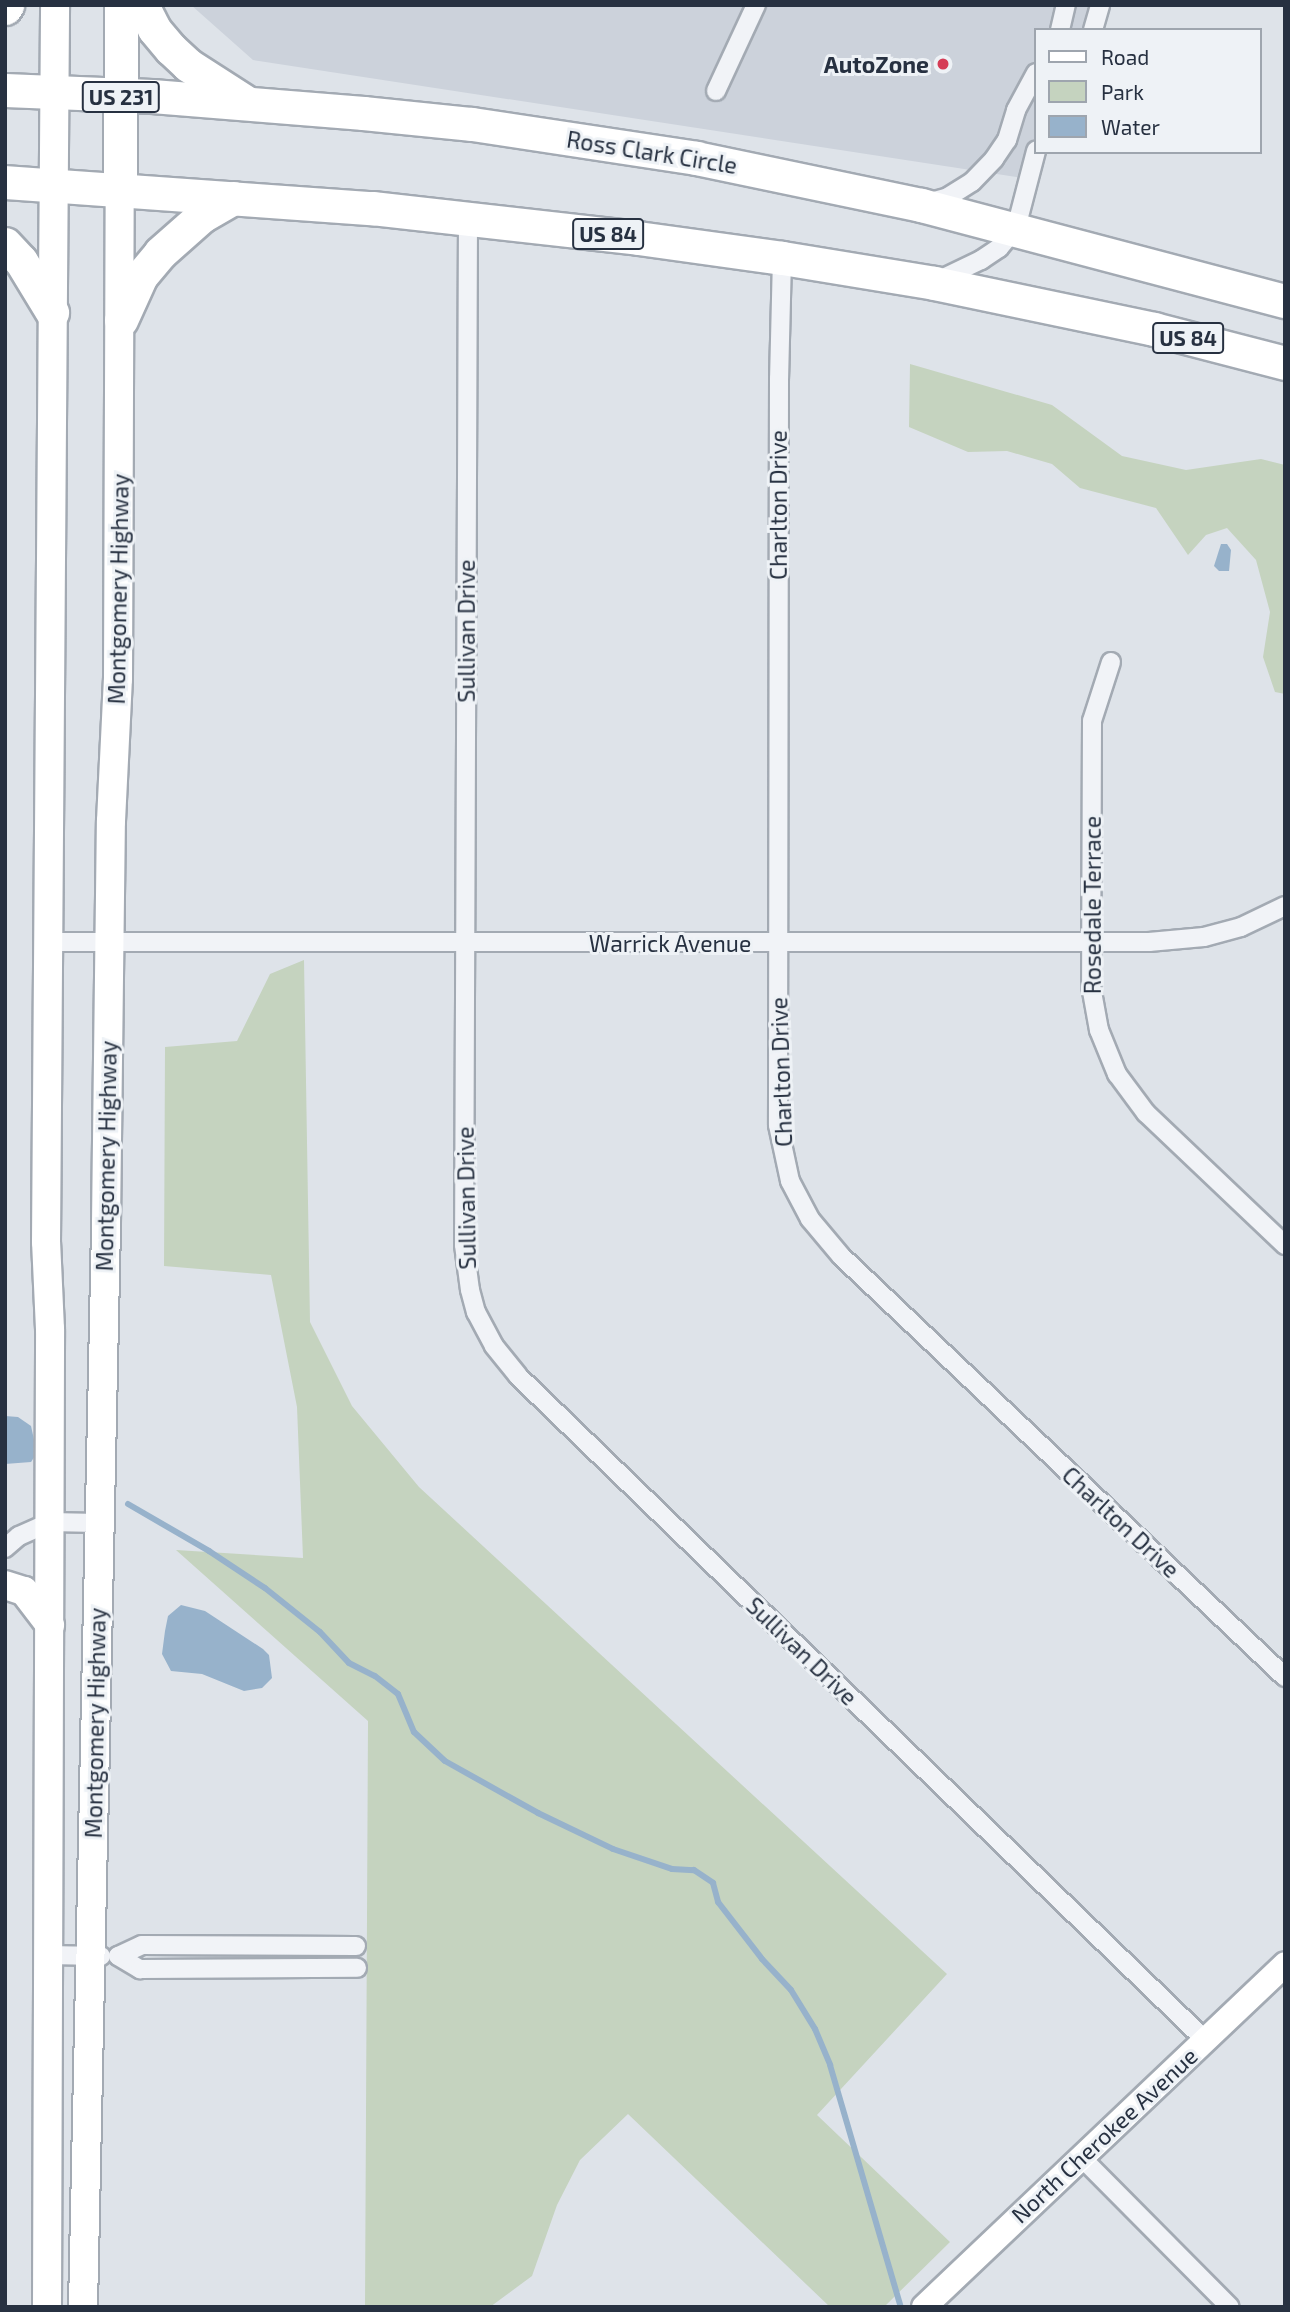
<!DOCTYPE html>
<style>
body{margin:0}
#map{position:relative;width:1290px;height:2312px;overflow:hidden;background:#dee3e9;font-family:"Exo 2",sans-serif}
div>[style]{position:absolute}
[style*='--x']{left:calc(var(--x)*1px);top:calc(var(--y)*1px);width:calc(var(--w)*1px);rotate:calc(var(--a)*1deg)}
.built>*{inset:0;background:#ccd2db}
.green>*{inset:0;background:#c5d3bf}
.water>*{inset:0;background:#97b2cb}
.stream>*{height:6px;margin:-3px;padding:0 3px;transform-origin:3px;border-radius:3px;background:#97b2cb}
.roads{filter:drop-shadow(2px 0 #a3aab3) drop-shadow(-2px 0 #a3aab3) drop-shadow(0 2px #a3aab3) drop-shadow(0 -2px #a3aab3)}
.street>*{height:18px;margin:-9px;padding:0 9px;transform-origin:9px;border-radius:9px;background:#f1f3f7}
.secondary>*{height:24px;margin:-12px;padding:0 12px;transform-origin:12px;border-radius:12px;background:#fff}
.primary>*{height:28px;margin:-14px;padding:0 14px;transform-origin:14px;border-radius:14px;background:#fff}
.highway>*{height:33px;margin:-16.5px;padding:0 16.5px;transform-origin:16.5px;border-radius:16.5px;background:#fff}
.dots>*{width:19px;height:19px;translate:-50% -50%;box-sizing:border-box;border:4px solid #eef2f6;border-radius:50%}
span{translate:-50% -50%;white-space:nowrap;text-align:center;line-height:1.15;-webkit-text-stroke:6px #eef2f6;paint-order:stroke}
.shield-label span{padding:2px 5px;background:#eef2f6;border:2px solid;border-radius:5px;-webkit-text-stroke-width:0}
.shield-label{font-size:21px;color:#273141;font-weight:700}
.poi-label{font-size:23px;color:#273141;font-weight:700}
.right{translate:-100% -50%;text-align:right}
.street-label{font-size:23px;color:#273141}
.frame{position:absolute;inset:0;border:7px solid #273141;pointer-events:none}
.legend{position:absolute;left:1034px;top:28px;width:228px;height:126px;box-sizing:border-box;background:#eef2f6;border:2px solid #9ea5ae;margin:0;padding:9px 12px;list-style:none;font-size:21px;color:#273141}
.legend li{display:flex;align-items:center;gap:14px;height:35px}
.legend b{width:35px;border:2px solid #9ea5ae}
</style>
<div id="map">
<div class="built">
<i style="clip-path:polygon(191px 5px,1110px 5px,1104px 30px,1036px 30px,1036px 152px,1046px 152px,1036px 180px,253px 60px)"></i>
</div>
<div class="green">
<i style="clip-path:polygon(910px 364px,1052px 405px,1122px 456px,1186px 470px,1261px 459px,1285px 465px,1285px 694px,1275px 692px,1263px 657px,1270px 612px,1256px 560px,1227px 528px,1206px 535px,1188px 555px,1156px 508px,1080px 488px,1052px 464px,1007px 451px,968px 452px,909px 427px)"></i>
<i style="clip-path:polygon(304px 960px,310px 1322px,352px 1406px,419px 1487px,947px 1974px,817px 2115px,950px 2242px,884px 2307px,830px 2307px,628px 2114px,580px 2160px,557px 2205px,532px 2276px,490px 2307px,365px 2307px,368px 1721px,176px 1550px,303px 1558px,297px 1407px,271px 1275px,164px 1266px,165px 1047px,237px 1041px,270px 974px)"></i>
</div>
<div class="water">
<i style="clip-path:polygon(1221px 544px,1227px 544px,1231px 550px,1229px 571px,1219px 571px,1214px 566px)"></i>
<i style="clip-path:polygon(5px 1416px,18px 1417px,31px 1426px,37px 1453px,31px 1462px,5px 1464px)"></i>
<i style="clip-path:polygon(181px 1605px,205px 1611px,263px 1649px,269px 1655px,272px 1678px,262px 1688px,244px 1691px,202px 1674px,171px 1671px,162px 1654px,165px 1631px,168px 1616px)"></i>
</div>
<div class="stream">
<i style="--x:128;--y:1504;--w:94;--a:30.1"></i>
<i style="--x:209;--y:1551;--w:67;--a:33.5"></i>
<i style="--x:265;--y:1588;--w:70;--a:38.7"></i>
<i style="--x:320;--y:1632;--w:42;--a:46.9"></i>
<i style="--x:349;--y:1663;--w:29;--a:27"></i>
<i style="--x:375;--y:1676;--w:29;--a:38"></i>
<i style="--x:398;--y:1694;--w:41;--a:67.2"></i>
<i style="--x:414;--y:1732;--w:42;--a:43.1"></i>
<i style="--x:445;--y:1761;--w:107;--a:29.2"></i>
<i style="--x:538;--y:1813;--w:83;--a:25.6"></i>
<i style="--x:613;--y:1849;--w:62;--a:18.7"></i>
<i style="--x:672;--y:1869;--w:22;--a:3"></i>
<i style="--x:694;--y:1870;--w:23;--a:34"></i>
<i style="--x:713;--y:1883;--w:20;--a:75"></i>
<i style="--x:718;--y:1902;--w:72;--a:52.3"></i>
<i style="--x:762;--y:1959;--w:42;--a:46.9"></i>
<i style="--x:791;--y:1990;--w:46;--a:58.4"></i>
<i style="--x:815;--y:2029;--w:39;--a:67"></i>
<i style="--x:830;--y:2065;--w:250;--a:73.7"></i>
</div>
<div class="roads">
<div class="street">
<i style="--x:1060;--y:30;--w:26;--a:-77"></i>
<i style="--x:1093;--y:30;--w:26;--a:-74"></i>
<i style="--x:716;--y:91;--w:95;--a:-65.1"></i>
<i style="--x:931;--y:202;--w:18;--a:-16"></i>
<i style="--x:948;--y:197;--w:28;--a:-32"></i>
<i style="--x:972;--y:182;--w:32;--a:-46"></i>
<i style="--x:994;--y:159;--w:23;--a:-56"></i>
<i style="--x:1007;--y:140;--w:31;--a:-73"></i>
<i style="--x:1016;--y:110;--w:42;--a:-61.6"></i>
<i style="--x:468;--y:218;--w:1027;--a:90.22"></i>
<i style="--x:464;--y:1245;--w:45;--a:82.4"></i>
<i style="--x:470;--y:1290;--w:23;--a:75"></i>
<i style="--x:476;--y:1312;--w:38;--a:62"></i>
<i style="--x:494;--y:1346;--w:38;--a:51"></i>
<i style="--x:518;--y:1376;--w:955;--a:44.02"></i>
<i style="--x:782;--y:258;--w:121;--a:91.4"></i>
<i style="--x:779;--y:379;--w:746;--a:90.08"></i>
<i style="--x:778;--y:1125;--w:57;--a:77.9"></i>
<i style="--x:790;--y:1181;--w:43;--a:62.2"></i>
<i style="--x:810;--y:1219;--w:48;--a:50"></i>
<i style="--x:841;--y:1256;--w:612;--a:43.48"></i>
<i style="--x:937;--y:281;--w:49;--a:-25.5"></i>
<i style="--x:981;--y:260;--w:22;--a:-34"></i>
<i style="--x:999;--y:248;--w:26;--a:-50"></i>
<i style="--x:1016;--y:228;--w:80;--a:-75.4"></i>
<i style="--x:1111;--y:662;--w:62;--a:107.9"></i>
<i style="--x:1092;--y:721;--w:265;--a:90.2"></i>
<i style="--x:1091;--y:986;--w:45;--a:79.7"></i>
<i style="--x:1099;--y:1030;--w:48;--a:67.8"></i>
<i style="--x:1117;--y:1074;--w:49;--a:53.4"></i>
<i style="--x:1146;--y:1113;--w:192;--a:43.5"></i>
<i style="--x:48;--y:942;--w:1101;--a:0"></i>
<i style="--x:1149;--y:942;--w:55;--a:-5.2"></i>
<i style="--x:1204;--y:937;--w:38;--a:-15"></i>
<i style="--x:1241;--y:927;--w:49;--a:-25.5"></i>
<i style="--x:5;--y:1548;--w:18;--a:-41"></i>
<i style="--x:19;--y:1536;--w:34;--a:-24"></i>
<i style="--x:50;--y:1522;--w:48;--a:1.2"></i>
<i style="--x:356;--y:1946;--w:214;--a:-179.7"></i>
<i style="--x:142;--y:1945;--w:26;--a:155"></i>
<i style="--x:118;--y:1956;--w:26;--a:31"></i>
<i style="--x:140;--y:1969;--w:217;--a:-0.3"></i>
<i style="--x:48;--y:1955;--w:53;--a:1.1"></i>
<i style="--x:1081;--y:2157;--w:211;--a:45.2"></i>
</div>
<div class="secondary">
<i style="--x:924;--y:2307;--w:498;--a:-43.5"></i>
</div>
<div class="primary">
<i style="--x:5;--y:1585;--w:20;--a:18"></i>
<i style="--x:24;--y:1591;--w:43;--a:52.6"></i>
<i style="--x:47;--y:2307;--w:978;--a:-89.82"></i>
<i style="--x:50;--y:1329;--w:87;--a:-92.6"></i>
<i style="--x:46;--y:1242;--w:1237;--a:-89.58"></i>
<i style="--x:83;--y:2307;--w:1084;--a:-88.78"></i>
<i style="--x:106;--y:1223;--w:402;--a:-89.3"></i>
<i style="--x:111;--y:821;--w:142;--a:-87.2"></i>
<i style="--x:118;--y:679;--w:490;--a:-89.8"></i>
</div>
<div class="highway">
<i style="--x:142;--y:5;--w:27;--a:63"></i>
<i style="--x:154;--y:29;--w:26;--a:50"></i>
<i style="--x:171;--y:49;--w:23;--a:43"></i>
<i style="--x:188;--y:65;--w:67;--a:32.7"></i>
<i style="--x:5;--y:8;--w:4;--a:-56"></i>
<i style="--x:5;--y:90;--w:147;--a:2.3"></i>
<i style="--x:152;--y:96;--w:212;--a:4.6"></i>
<i style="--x:363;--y:113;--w:110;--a:5.8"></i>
<i style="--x:472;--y:124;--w:227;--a:8.6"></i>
<i style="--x:696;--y:158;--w:230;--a:11.8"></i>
<i style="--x:921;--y:205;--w:376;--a:14.8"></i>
<i style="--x:5;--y:182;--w:368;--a:4.1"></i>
<i style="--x:372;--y:208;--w:268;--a:6.4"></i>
<i style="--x:638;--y:238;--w:145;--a:7.9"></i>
<i style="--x:782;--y:258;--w:154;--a:9.3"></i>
<i style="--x:934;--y:283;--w:225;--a:11.8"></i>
<i style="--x:1154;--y:329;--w:135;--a:14.5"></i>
<i style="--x:120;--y:189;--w:184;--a:-89.7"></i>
<i style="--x:5;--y:244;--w:23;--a:47"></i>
<i style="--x:21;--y:261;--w:60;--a:58.7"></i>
<i style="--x:121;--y:320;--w:48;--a:-65.6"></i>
<i style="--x:141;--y:276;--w:30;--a:-50"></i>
<i style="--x:160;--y:253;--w:56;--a:-41.4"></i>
<i style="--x:202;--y:216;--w:36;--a:-30"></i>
</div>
</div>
<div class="dots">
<i style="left:943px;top:64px;background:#d53c56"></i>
</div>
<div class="shield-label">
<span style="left:121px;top:97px">US 231</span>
<span style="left:608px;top:234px">US 84</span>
<span style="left:1188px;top:338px">US 84</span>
</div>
<div class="poi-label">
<span class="right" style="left:929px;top:64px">AutoZone</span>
</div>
<div class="street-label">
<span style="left:652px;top:152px;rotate:9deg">Ross Clark Circle</span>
<span style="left:778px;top:505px;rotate:-90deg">Charlton Drive</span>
<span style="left:118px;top:589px;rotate:-89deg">Montgomery Highway</span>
<span style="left:466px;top:631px;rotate:-90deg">Sullivan Drive</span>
<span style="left:1092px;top:905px;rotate:-90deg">Rosedale Terrace</span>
<span style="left:670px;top:943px">Warrick Avenue</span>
<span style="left:781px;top:1072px;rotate:-92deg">Charlton Drive</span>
<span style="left:106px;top:1156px;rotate:-89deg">Montgomery Highway</span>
<span style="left:466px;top:1198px;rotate:-91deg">Sullivan Drive</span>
<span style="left:1121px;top:1522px;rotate:43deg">Charlton Drive</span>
<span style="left:802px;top:1651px;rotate:44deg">Sullivan Drive</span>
<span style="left:95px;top:1723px;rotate:-89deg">Montgomery Highway</span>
<span style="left:1104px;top:2135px;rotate:-43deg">North Cherokee Avenue</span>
</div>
<div class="frame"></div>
<ul class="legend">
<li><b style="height:9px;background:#fff"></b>Road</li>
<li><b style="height:19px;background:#c5d3bf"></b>Park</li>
<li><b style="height:19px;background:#97b2cb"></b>Water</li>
</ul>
</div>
